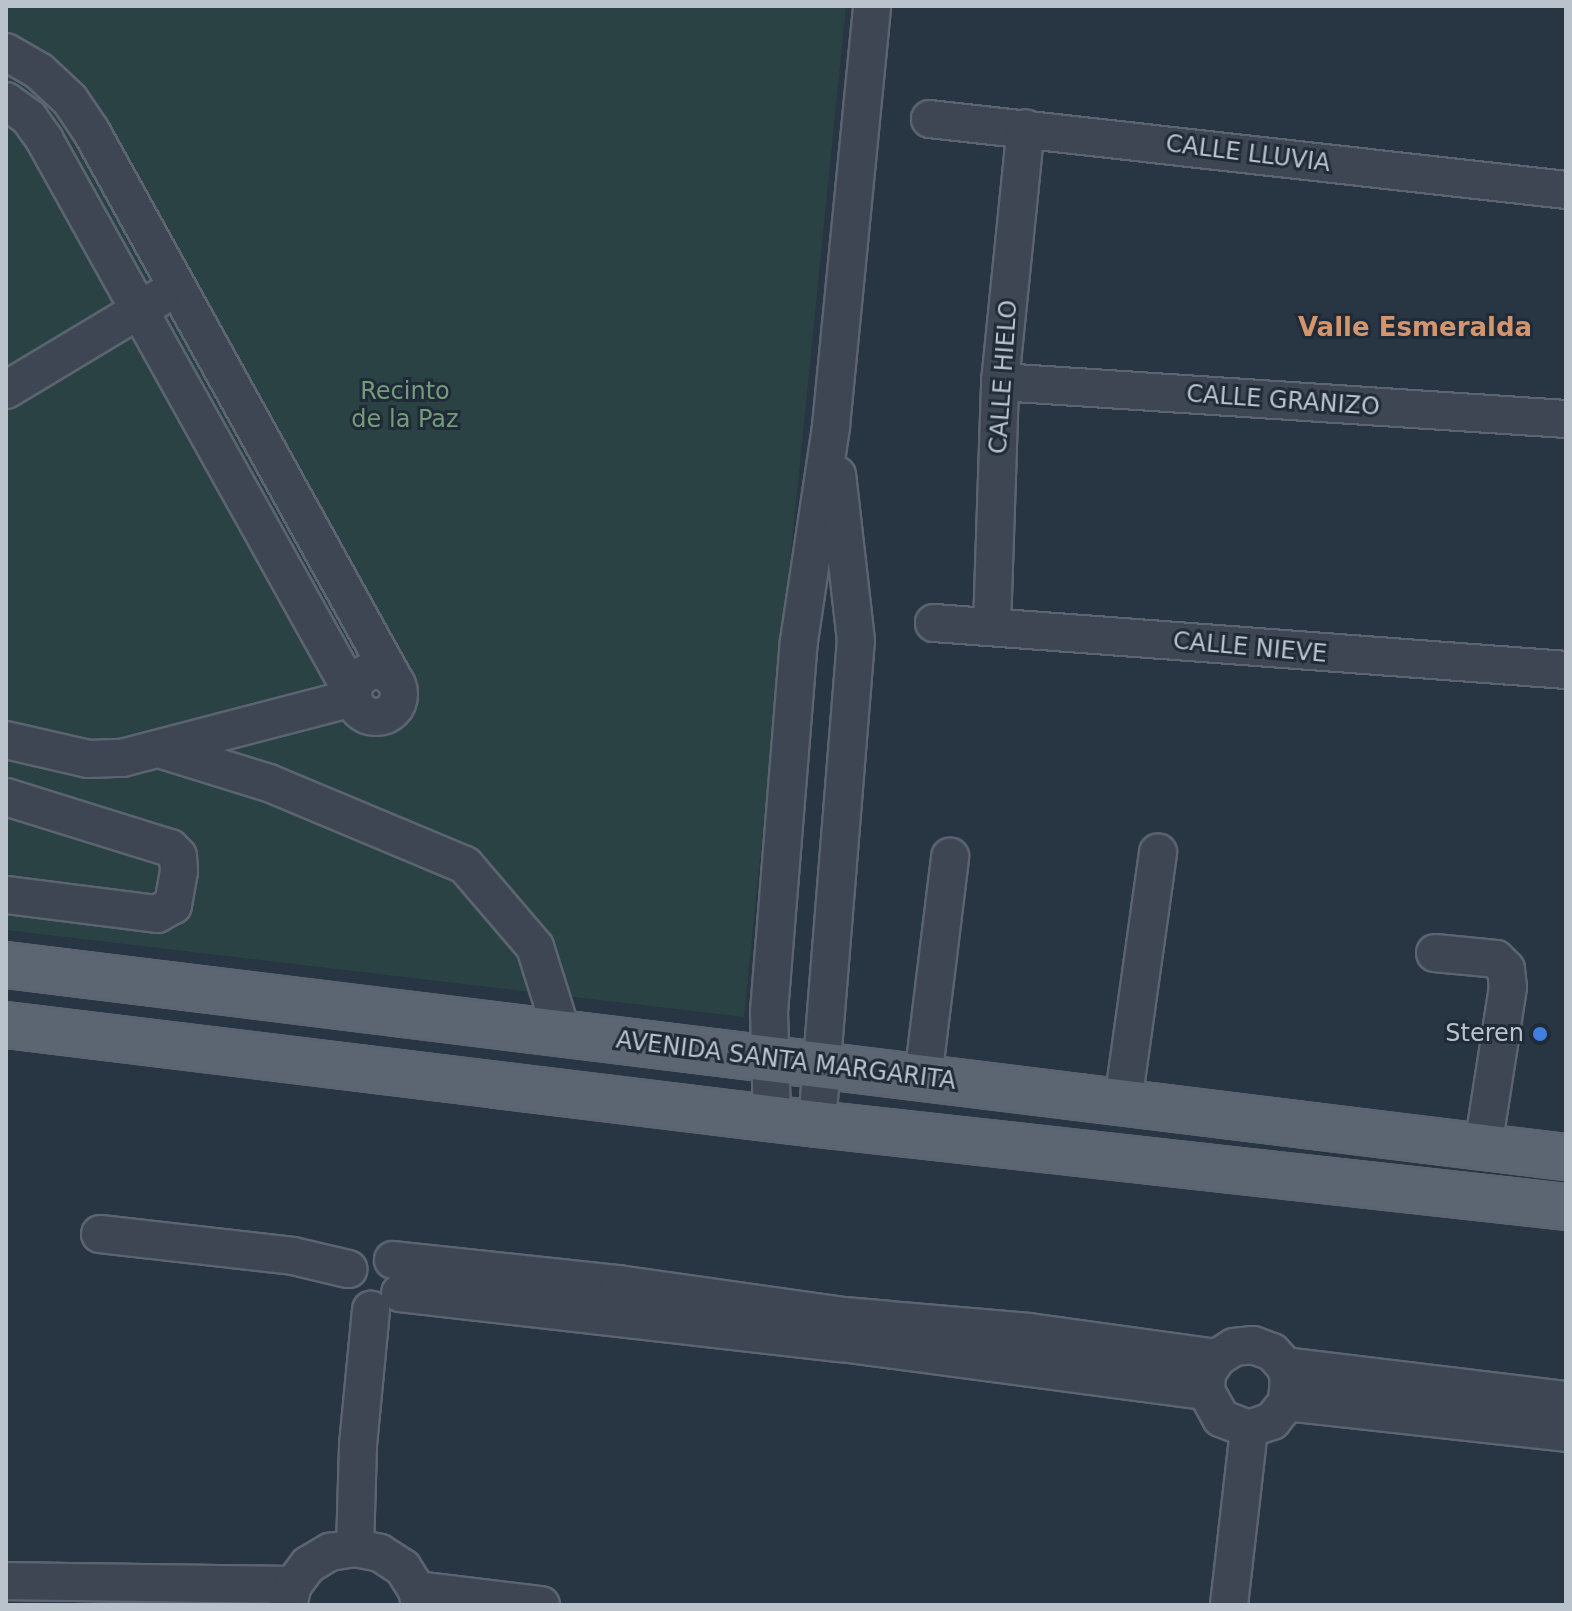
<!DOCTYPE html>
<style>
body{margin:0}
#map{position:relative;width:1572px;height:1611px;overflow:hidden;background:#283543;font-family:"DejaVu Sans",sans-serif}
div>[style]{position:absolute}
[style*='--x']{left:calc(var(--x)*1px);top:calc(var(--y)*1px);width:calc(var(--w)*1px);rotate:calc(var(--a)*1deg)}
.green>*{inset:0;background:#2a4244}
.roads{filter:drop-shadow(2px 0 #5b6470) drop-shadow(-2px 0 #5b6470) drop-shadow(0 2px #5b6470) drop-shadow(0 -2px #5b6470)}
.minor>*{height:36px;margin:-18px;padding:0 18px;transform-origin:18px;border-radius:18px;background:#3d4652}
.minor>.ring{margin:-18px;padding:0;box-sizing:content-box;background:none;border:36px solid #3d4652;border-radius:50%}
.major>*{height:44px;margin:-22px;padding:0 22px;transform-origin:22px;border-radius:22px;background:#5b6672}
.dots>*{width:22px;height:22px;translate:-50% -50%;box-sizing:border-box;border:4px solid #212b38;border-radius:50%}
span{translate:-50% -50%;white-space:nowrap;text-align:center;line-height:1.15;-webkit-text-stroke:6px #212b38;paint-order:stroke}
.street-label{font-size:24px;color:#bac2cc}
.park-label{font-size:24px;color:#729c7a}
.poi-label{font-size:24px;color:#bac2cc}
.right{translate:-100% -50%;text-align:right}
.neighbourhood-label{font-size:26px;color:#d3956e;font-weight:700}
.frame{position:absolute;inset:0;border:8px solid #bac2cc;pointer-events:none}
</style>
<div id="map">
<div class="green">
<i style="clip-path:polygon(6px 6px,846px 6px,744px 1017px,6px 930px)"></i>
</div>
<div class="roads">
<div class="minor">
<i style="--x:6;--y:52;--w:38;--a:30"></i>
<i style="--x:39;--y:71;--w:42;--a:43.1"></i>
<i style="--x:70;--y:100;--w:37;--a:56"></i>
<i style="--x:91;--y:131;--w:625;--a:61.1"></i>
<i style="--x:6;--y:101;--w:29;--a:36"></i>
<i style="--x:29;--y:118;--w:26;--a:54"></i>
<i style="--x:44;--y:139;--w:633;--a:60.88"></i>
<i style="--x:930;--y:119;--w:640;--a:6.37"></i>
<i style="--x:1000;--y:382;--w:567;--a:3.74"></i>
<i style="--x:6;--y:390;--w:179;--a:-31"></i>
<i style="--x:934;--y:623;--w:634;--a:4.25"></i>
<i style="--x:992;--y:627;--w:245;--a:-88.1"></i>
<i style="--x:1000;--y:382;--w:255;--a:-84.2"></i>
<i class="ring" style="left:353px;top:671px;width:10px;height:10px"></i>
<i style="--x:6;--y:740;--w:84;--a:13"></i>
<i style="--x:88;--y:759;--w:34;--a:-2"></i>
<i style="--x:122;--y:758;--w:239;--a:-14.6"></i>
<i style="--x:159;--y:749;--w:115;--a:17.2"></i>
<i style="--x:269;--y:783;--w:212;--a:22.7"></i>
<i style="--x:465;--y:865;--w:108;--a:49.5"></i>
<i style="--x:535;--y:947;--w:90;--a:72.6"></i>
<i style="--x:6;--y:797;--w:172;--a:17.3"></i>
<i style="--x:170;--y:848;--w:11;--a:45"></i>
<i style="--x:178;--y:856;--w:15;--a:86"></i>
<i style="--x:179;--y:871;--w:35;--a:100"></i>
<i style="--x:173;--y:905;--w:18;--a:151"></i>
<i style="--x:157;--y:914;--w:152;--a:-172.8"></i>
<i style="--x:1435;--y:953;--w:61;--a:5.6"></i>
<i style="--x:1496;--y:959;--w:14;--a:45"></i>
<i style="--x:1506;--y:969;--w:18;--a:84"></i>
<i style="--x:1508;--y:987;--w:162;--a:98.9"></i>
<i style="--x:923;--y:1078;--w:223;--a:-83"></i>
<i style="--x:1123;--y:1102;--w:252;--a:-82"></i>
<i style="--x:772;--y:1118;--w:106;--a:-91.6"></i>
<i style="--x:769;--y:1012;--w:372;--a:-85.4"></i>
<i style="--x:799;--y:641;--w:217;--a:-81.5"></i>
<i style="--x:831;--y:426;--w:422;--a:-84.4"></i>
<i style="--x:817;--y:1124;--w:485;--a:-85.4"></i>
<i style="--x:856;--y:641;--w:167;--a:-96.5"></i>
<i style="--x:100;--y:1234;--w:194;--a:6.5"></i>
<i style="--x:293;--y:1256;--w:57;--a:13.3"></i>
<i style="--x:393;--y:1260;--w:226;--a:6.1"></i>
<i style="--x:618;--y:1284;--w:228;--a:8.1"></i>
<i style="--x:844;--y:1316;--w:186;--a:4.9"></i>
<i style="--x:1029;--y:1332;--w:190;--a:7.9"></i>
<i style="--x:1217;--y:1358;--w:20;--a:-33"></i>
<i style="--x:1234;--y:1347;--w:19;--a:-6"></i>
<i style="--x:1253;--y:1345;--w:20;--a:20"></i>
<i style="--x:1272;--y:1352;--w:19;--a:47"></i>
<i style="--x:1285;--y:1366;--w:13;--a:72"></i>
<i style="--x:1289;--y:1378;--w:24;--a:95"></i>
<i style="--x:1287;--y:1402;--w:24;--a:128"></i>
<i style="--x:1272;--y:1421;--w:24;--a:161"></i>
<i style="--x:1249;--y:1429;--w:30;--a:-159"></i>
<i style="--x:1221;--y:1418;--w:31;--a:-119"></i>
<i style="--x:1206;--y:1391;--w:18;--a:-87"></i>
<i style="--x:1207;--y:1373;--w:18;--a:-56"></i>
<i style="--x:400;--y:1293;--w:444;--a:6.5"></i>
<i style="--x:841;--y:1343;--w:368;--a:7.5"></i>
<i style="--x:1285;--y:1366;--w:283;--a:6.9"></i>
<i style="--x:1287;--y:1402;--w:281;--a:6.3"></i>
<i style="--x:355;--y:1548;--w:103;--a:-88.3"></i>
<i style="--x:358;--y:1445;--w:136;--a:-84.5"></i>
<i style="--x:6;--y:1581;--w:287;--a:0.8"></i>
<i style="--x:417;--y:1590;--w:125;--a:6.9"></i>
<i style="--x:288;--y:1605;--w:21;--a:-76"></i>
<i style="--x:293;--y:1585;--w:25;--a:-53"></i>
<i style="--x:308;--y:1565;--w:26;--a:-31"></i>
<i style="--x:330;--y:1552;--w:25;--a:-9"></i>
<i style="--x:355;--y:1548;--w:25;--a:11"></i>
<i style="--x:380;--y:1553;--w:27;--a:33"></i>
<i style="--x:403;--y:1568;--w:26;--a:58"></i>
<i style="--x:417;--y:1590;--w:15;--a:79"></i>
<i style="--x:1229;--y:1605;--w:177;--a:-83.5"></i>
</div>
<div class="major">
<i style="--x:6;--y:965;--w:1572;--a:7.02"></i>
<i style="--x:6;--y:1025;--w:817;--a:6.96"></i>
<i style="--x:817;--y:1124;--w:754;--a:6.32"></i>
</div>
</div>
<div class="dots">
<i style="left:1540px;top:1034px;background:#3f7fe0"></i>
</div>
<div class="street-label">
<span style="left:1248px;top:154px;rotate:7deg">CALLE LLUVIA</span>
<span style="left:1004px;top:377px;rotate:-86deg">CALLE HIELO</span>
<span style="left:1283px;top:401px;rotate:4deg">CALLE GRANIZO</span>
<span style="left:1250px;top:648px;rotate:5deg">CALLE NIEVE</span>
<span style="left:786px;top:1061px;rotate:7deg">AVENIDA SANTA MARGARITA</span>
</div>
<div class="park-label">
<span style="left:405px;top:406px">Recinto<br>de la Paz</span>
</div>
<div class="poi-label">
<span class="right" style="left:1524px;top:1034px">Steren</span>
</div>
<div class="neighbourhood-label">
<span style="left:1415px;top:328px">Valle Esmeralda</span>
</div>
<div class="frame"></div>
</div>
